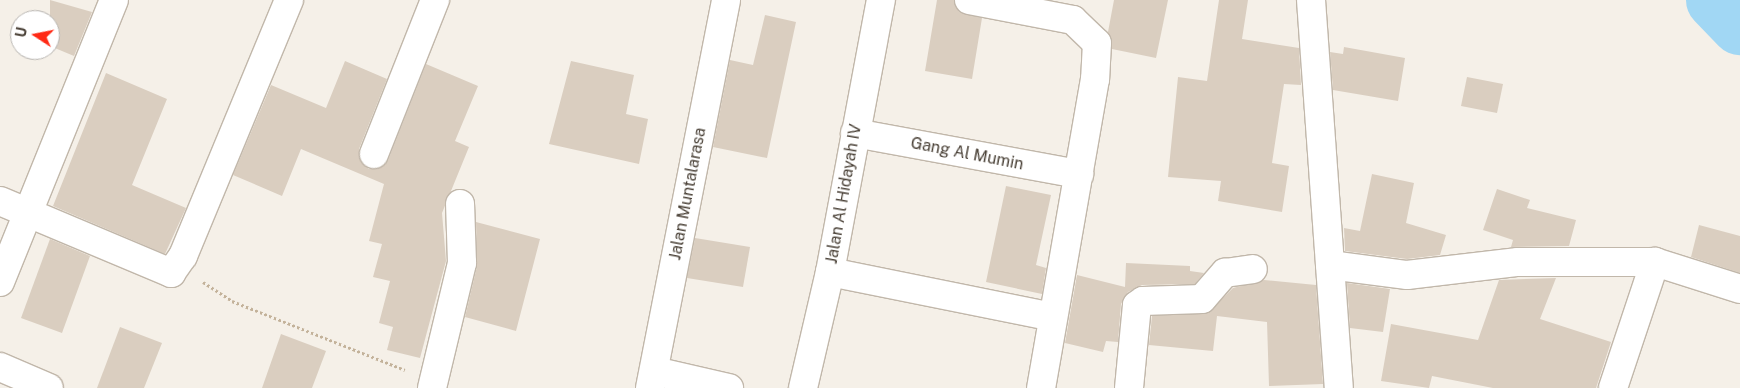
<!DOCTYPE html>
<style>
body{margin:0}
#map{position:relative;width:1740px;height:388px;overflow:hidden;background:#f5f0e8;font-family:"Public Sans",sans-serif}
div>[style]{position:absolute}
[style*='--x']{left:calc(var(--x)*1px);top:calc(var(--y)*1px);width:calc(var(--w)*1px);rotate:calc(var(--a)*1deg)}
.river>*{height:60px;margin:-30px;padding:0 30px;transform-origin:30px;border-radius:30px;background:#a1d7f4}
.building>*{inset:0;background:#dacec0}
.path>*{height:3px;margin-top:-1.5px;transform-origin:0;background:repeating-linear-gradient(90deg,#c3b29a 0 2.5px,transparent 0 5px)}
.roads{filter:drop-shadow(1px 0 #c1b7aa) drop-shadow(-1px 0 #c1b7aa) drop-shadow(0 1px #c1b7aa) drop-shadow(0 -1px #c1b7aa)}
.street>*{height:28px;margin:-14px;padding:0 14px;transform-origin:14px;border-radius:14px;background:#fff}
span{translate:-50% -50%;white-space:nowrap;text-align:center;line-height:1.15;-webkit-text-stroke:4px #fff;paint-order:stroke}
.street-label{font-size:16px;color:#494036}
.north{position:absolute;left:10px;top:10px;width:50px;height:50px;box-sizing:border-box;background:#fff;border:1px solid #b6b3af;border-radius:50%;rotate:281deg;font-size:14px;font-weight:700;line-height:20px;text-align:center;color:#494036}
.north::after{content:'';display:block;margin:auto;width:18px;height:22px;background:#ff2a15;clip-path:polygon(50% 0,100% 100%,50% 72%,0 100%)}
</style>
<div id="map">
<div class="river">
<i style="--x:1716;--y:0;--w:35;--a:46"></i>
</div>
<div class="building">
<i style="clip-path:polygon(50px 0,92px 12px,74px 56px,50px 46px)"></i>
<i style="clip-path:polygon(937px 0,954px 0,959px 12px,982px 18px,972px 79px,925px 71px)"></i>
<i style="clip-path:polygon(1114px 0,1168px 0,1156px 58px,1112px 49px,1108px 32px)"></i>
<i style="clip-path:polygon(1219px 0,1248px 0,1242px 39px,1299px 48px,1301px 85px,1284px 84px,1272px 163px,1289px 166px,1282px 212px,1218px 201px,1221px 181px,1168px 177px,1178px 77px,1207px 81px)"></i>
<i style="clip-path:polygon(765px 15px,796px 22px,767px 158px,713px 147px,730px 60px,753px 65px)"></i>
<i style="clip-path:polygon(1344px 47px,1405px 58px,1398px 101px,1333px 90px,1330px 52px,1343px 54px)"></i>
<i style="clip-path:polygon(345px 61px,387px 79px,359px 149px,362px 163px,369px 169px,383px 166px,388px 160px,426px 64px,478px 86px,455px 141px,469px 147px,442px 213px,446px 261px,420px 358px,387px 350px,393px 327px,379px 323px,390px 281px,373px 277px,382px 244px,369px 241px,384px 184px,301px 149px,282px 196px,233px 175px,271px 85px,326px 108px)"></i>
<i style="clip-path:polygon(571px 61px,634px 75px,626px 114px,648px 119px,639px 164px,549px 144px)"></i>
<i style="clip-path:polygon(106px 73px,167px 99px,132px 185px,186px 208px,165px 254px,53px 206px)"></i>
<i style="clip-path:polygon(1467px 77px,1503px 84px,1497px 113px,1461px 106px)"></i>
<i style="clip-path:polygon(1372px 174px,1414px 183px,1406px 223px,1446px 235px,1440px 255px,1407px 259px,1345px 251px,1344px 228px,1360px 231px)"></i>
<i style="clip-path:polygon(1006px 186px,1051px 195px,1036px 265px,1046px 268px,1042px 294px,986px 282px)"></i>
<i style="clip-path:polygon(1497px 189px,1530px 200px,1527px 208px,1576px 220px,1569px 246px,1511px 247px,1513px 240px,1483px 230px)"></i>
<i style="clip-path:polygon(476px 222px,540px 239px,516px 331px,465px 317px,477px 266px)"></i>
<i style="clip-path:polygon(1699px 225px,1740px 236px,1740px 273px,1691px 257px)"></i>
<i style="clip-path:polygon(695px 238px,750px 247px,743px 287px,687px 278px)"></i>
<i style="clip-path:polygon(50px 239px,90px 256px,62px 333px,21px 318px)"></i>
<i style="clip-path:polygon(1126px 263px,1190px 266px,1190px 271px,1204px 273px,1195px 284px,1142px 285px,1128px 292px,1121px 304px,1118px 342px,1106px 341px,1103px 352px,1065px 343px,1077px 275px,1125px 287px)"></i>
<i style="clip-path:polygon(1556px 278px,1540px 319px,1611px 342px,1596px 388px,1493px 388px,1432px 376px,1429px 388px,1381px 381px,1391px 324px,1478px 340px,1499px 280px)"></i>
<i style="clip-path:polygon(1264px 280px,1316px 285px,1323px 384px,1269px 386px,1267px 322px,1217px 316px,1213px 351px,1149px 345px,1152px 316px,1208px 313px,1233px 288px)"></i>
<i style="clip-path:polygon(1347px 283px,1390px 289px,1383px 332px,1350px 328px)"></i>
<i style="clip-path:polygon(120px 327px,162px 343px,144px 388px,97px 388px)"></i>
<i style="clip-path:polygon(281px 334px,326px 351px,312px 388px,262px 388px)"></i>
</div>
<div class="path">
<i style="--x:203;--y:282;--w:35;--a:33"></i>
<i style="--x:232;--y:301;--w:186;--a:21.7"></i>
</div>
<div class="roads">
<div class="street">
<i style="--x:969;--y:0;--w:106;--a:10.9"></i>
<i style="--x:1073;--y:20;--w:33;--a:44"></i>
<i style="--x:1097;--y:43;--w:36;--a:93"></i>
<i style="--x:1095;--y:79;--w:314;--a:99.9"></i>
<i style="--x:1311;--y:0;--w:389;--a:85.9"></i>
<i style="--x:855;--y:133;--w:228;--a:10.4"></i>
<i style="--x:374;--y:154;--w:166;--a:-68.4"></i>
<i style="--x:0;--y:201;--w:186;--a:22.8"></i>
<i style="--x:171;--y:273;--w:21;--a:-55"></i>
<i style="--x:183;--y:256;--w:277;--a:-67.5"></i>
<i style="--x:1330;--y:265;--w:78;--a:7.4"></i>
<i style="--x:1407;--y:275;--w:112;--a:-6.7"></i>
<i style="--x:1518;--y:262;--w:137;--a:0"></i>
<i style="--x:1655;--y:262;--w:89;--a:17.6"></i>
<i style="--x:830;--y:272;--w:227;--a:11.4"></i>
<i style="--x:0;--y:282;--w:304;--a:-68"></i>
<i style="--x:0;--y:367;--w:53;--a:23.2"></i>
<i style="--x:654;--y:371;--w:77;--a:12.8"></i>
<i style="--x:432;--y:388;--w:129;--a:-76.5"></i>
<i style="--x:462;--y:263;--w:59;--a:-91.9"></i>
<i style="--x:650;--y:388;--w:395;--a:-78.9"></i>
<i style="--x:803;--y:388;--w:119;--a:-76.9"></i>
<i style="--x:830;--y:272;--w:277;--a:-79.4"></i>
<i style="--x:1129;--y:388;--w:83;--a:-84.5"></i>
<i style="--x:1137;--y:305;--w:7;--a:-34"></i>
<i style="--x:1143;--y:301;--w:59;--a:-1.9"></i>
<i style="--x:1202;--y:299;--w:35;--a:-49"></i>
<i style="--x:1225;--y:273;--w:28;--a:-8"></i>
<i style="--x:1613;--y:388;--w:133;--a:-71.6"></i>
</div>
</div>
<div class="street-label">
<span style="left:967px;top:154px;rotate:11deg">Gang Al Mumin</span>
<span style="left:688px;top:194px;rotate:-79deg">Jalan Muntalarasa</span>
<span style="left:844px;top:194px;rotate:-80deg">Jalan Al Hidayah IV</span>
</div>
<div class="north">U</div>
</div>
